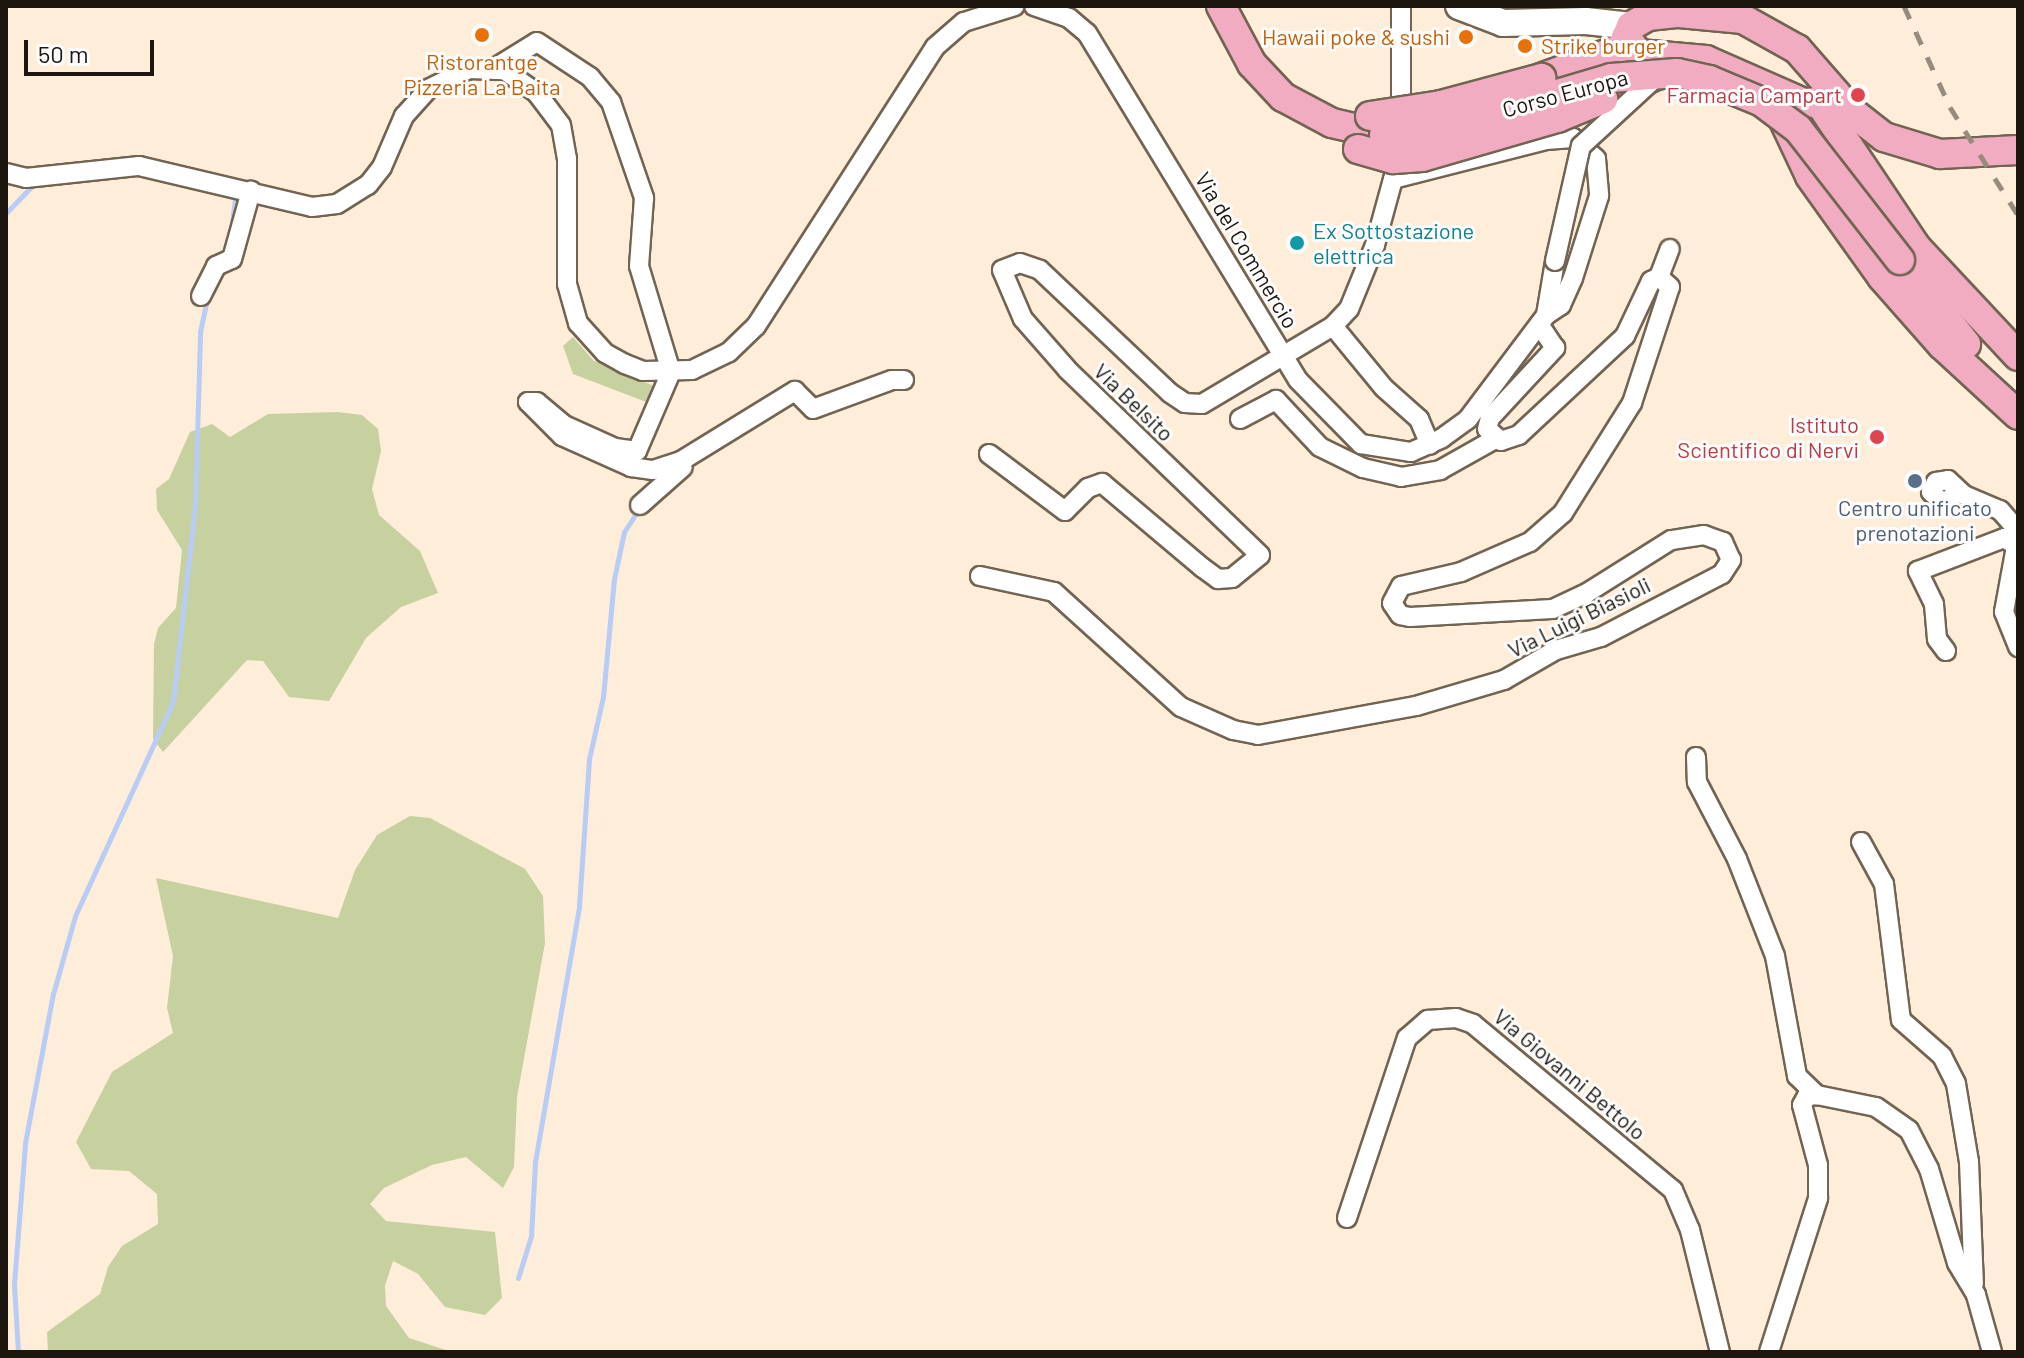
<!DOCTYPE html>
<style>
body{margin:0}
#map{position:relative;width:2024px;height:1358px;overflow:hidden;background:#feedd9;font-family:Barlow,sans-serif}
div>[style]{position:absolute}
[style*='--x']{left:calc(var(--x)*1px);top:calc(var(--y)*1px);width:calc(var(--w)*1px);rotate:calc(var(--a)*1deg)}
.green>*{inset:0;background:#c7d19f}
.stream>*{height:5px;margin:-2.5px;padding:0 2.5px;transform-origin:2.5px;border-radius:2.5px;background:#b8ccf6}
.roads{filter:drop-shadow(2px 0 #726452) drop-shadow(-2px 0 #726452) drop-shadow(0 2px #726452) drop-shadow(0 -2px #726452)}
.street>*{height:18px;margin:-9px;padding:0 9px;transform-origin:9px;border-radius:9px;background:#fff}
.secondary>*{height:26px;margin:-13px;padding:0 13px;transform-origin:13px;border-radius:13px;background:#fff}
.primary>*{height:28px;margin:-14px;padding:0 14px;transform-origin:14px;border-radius:14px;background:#f2acc2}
.rail>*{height:5px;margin-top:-2.5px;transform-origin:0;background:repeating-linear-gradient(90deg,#978b7d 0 14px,transparent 0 28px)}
.bridges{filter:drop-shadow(2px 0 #726452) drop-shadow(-2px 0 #726452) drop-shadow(0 2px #726452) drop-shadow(0 -2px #726452)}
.street-bridge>*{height:18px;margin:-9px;padding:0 9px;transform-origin:9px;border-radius:9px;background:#fff}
.primary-bridge>*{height:28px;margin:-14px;padding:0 14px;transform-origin:14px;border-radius:14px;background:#f2acc2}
.dots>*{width:22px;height:22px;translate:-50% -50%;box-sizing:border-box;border:4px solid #fdfdfd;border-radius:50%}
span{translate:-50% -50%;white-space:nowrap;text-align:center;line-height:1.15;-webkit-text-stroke:6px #fdfdfd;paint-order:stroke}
.food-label{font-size:22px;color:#c56008}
.right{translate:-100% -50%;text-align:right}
.left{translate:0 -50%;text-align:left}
.street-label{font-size:22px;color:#1c160f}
.health-label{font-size:22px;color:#be3a42}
.culture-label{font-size:22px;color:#0d838f}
.service-label{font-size:22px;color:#4e5e75}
.frame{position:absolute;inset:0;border:8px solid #1c160f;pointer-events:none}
.scale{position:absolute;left:24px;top:40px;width:130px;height:36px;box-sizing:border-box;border:4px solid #1c160f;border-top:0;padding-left:10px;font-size:24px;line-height:28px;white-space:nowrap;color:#1c160f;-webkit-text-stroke:6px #fdfdfd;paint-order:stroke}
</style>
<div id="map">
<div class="green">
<i style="clip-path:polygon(573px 337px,594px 361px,659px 388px,654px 405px,573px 374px,563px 346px)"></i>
<i style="clip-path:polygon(338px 412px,362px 415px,378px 429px,381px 451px,372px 489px,379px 515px,420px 551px,438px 593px,401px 607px,366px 638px,329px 701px,289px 697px,263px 661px,247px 660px,163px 752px,153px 739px,154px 644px,158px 628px,176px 608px,182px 550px,157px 510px,156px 489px,169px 479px,190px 432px,212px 424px,230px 437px,268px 414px)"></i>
<i style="clip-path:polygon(410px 816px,430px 818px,525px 869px,543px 896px,545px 943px,517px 1097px,514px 1167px,503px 1188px,466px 1157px,432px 1165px,384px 1188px,370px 1204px,386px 1221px,495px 1232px,502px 1298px,485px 1315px,445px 1307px,418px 1274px,393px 1261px,385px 1286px,386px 1306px,409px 1338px,452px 1352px,48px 1352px,47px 1332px,100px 1294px,108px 1267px,122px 1246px,158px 1224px,157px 1194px,129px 1171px,91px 1169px,76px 1142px,112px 1072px,173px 1033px,167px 1008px,173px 956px,156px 878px,338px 918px,355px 870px,377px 835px)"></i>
</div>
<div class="stream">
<i style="--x:6;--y:213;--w:36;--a:-46"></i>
<i style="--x:231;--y:231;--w:32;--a:-83"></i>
<i style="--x:518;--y:1278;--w:44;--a:-72.8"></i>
<i style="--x:531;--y:1236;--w:74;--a:-86.9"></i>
<i style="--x:535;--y:1162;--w:260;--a:-80.2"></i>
<i style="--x:579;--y:906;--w:147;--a:-86.1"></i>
<i style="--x:589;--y:759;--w:64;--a:-77.3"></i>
<i style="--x:603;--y:697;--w:119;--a:-84.7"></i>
<i style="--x:614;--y:579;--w:48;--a:-78"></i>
<i style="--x:624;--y:532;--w:27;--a:-57"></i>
<i style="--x:18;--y:1352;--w:68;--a:-93.4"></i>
<i style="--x:14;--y:1284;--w:141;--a:-85.5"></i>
<i style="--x:25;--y:1143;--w:152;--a:-79.4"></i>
<i style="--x:53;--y:994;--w:81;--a:-74.2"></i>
<i style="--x:75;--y:916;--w:235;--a:-65.4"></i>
<i style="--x:173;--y:702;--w:198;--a:-83.6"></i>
<i style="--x:195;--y:505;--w:173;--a:-88.3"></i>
<i style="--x:200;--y:332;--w:33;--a:-78"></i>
</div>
<div class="roads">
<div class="street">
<i style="--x:1034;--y:6;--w:37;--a:19"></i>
<i style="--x:1069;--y:18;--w:23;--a:40"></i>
<i style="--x:1087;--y:33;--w:406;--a:58.7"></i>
<i style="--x:1298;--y:380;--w:90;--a:45.5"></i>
<i style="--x:1361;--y:444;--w:51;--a:9.1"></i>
<i style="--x:1411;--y:452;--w:34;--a:-24"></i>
<i style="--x:1442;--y:438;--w:32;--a:-36"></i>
<i style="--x:1468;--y:419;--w:130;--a:-53.1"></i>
<i style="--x:1546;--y:315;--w:55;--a:-80.5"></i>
<i style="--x:1401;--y:6;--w:98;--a:90"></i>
<i style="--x:495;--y:68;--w:49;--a:-31.8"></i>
<i style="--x:537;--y:42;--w:64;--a:33.4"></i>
<i style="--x:590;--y:77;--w:33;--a:50"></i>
<i style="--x:611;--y:102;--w:102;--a:71"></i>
<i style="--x:644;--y:198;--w:68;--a:94.2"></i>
<i style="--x:639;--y:266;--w:111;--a:73.2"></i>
<i style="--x:671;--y:372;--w:86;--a:113.3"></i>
<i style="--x:637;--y:451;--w:22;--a:-172"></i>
<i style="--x:615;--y:448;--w:56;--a:-155.7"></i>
<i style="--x:564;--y:425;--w:35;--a:-140"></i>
<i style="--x:537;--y:402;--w:9;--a:180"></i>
<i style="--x:528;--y:402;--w:48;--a:45"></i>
<i style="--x:562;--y:436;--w:76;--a:24.2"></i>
<i style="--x:631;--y:467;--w:22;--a:8"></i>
<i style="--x:653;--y:470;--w:29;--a:-18"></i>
<i style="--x:681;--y:461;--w:134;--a:-31.6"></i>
<i style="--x:795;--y:391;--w:25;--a:45"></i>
<i style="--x:813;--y:409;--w:84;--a:-20.2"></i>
<i style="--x:892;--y:380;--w:12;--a:0"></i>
<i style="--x:6;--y:173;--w:21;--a:14"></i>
<i style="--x:26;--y:178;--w:114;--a:-6.1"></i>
<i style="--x:139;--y:166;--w:178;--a:13.3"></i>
<i style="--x:312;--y:207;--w:25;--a:-7"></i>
<i style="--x:337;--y:204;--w:36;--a:-32"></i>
<i style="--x:368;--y:185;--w:23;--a:-52"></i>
<i style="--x:382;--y:167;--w:56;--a:-66.7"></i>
<i style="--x:404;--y:116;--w:36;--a:-48"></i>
<i style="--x:428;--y:89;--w:46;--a:-26"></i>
<i style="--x:469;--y:69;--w:35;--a:2"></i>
<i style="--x:504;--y:70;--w:39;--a:35"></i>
<i style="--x:536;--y:92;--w:41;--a:52.9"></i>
<i style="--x:561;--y:125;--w:35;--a:80"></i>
<i style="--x:567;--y:159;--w:125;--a:90"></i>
<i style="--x:567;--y:284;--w:41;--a:74.2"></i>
<i style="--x:578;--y:323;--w:40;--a:48"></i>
<i style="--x:605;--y:353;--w:23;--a:29"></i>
<i style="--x:625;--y:364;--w:19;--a:21"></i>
<i style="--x:643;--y:371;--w:49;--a:-1.2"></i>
<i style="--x:692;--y:370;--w:41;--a:-25.9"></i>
<i style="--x:729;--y:352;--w:37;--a:-44"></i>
<i style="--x:756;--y:326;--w:331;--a:-57.3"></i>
<i style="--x:935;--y:47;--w:38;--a:-41"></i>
<i style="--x:964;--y:22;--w:53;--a:-17.4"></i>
<i style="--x:1659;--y:277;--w:30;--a:-69"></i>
<i style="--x:201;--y:296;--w:34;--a:-63"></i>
<i style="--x:216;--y:266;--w:17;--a:-24"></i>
<i style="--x:232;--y:259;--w:71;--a:-74.4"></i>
<i style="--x:1333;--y:326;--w:80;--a:50.6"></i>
<i style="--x:1384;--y:388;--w:47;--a:41.5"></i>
<i style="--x:1419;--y:419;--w:28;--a:67"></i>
<i style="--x:1240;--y:419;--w:41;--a:-27.8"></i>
<i style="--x:1276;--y:400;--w:64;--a:46.9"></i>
<i style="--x:1320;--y:447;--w:48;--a:26"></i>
<i style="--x:1363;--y:468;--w:39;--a:13"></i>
<i style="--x:1401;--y:477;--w:40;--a:-10"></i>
<i style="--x:1440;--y:470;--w:63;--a:-29.4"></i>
<i style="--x:989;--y:454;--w:95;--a:36.9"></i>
<i style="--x:1065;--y:511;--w:33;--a:-45"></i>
<i style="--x:1088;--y:488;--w:15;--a:-20"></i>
<i style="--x:1102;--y:483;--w:132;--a:40.1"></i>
<i style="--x:1203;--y:568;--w:19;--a:36"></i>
<i style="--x:1218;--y:579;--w:14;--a:-4"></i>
<i style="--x:1232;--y:578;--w:36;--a:-39"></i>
<i style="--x:1260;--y:555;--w:268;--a:-136.1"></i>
<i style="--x:1067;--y:369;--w:67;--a:-131.3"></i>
<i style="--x:1023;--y:319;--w:53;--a:-113.2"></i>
<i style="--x:1002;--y:270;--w:19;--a:-21"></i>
<i style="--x:1020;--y:263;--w:21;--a:19"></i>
<i style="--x:1040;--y:270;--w:179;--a:43.4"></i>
<i style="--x:1170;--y:393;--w:18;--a:34"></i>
<i style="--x:1185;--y:403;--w:17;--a:3"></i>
<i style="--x:1202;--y:404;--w:152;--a:-30.8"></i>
<i style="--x:1333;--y:326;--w:23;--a:-47"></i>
<i style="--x:1349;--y:309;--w:69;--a:-67.9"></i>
<i style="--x:1375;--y:245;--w:68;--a:-74.7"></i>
<i style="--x:1393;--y:179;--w:158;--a:-14.3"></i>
<i style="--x:1546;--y:140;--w:27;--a:-4"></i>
<i style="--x:1573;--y:138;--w:31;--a:42"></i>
<i style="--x:1596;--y:159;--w:37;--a:85"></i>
<i style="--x:1599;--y:196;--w:86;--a:107.6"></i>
<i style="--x:1573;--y:278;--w:30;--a:114"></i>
<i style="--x:1561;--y:305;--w:18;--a:146"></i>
<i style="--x:1958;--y:491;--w:19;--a:137"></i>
<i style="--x:1944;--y:504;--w:18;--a:-137"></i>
<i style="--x:1931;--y:492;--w:11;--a:-63"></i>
<i style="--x:1936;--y:482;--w:12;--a:-9"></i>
<i style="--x:1948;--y:480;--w:22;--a:43"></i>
<i style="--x:1964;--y:495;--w:39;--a:23"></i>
<i style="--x:2000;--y:510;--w:21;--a:49"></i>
<i style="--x:2014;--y:526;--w:15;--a:79"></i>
<i style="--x:2017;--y:541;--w:72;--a:100.4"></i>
<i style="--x:2004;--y:612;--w:38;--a:68"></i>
<i style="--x:640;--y:505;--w:57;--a:-41.5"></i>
<i style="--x:980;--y:576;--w:76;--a:12.2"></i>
<i style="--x:1054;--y:592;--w:171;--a:42.2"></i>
<i style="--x:1181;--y:707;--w:57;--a:23.9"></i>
<i style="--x:1233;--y:730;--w:25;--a:11"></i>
<i style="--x:1258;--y:735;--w:161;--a:-10.4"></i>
<i style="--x:1416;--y:706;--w:92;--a:-16.5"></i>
<i style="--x:1504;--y:680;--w:60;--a:-30"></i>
<i style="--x:1556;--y:650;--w:47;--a:-16.1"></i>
<i style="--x:1601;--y:637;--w:136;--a:-27.5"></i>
<i style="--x:1722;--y:574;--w:17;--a:-57"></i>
<i style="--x:1731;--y:560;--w:20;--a:-114"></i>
<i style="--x:1723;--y:542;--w:20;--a:-160"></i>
<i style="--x:1704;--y:535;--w:33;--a:171"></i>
<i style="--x:1671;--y:540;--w:99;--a:147.8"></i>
<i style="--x:1587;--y:593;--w:38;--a:155"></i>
<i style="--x:1552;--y:609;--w:142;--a:176.8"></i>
<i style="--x:1410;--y:617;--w:10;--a:-169"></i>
<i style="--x:1400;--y:615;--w:14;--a:-124"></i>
<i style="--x:1392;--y:603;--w:19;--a:-62"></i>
<i style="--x:1401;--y:586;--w:62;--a:-13.1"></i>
<i style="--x:1461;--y:572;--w:75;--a:-23.5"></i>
<i style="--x:1530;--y:542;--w:44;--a:-41.3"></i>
<i style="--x:1563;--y:513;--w:130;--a:-57.9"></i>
<i style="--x:1632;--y:403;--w:122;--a:-71.9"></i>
<i style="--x:1670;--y:287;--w:15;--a:-138"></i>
<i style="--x:1659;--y:277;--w:9;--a:153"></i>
<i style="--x:1651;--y:281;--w:61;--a:115.3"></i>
<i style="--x:1625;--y:336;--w:145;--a:137"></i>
<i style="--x:1519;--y:435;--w:19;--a:162"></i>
<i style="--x:1501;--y:441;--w:18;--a:-139"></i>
<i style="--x:1487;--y:429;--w:11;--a:-75"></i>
<i style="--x:1490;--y:418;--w:96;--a:-47.1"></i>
<i style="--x:1555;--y:348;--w:27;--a:-124"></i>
<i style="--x:1946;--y:651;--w:15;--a:-127"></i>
<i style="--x:1937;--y:639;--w:35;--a:-95"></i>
<i style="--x:1934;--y:604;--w:37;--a:-116"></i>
<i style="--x:1918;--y:571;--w:92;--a:-21"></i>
<i style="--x:2004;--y:538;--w:15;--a:32"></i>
<i style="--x:1696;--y:757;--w:25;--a:88"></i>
<i style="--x:1697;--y:782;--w:87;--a:62.5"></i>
<i style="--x:1737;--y:859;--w:104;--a:68.6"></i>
<i style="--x:1775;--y:956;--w:122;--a:79.6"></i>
<i style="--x:1797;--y:1076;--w:28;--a:44"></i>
<i style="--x:1861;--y:842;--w:48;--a:61.3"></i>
<i style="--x:1884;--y:884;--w:137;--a:82.9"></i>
<i style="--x:1901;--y:1020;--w:55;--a:41.3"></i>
<i style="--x:1942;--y:1056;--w:31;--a:63"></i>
<i style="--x:1956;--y:1084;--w:79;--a:80.5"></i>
<i style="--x:1969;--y:1162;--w:122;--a:87.7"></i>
<i style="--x:1347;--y:1218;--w:190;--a:-71.6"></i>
<i style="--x:1407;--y:1038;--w:28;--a:-41"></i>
<i style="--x:1428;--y:1020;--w:28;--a:-4"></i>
<i style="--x:1456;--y:1018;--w:18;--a:19"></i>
<i style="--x:1473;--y:1024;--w:260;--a:39.7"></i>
<i style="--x:1673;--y:1190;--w:43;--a:67"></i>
<i style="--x:1690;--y:1230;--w:126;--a:76.2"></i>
<i style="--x:1769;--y:1352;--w:162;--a:-72.3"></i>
<i style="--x:1818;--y:1198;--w:33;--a:-90"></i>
<i style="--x:1818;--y:1165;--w:62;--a:-104.9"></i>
<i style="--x:1802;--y:1105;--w:10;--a:-61"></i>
<i style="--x:1807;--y:1096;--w:10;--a:-6"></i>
<i style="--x:1817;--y:1095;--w:60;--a:11.5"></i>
<i style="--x:1876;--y:1107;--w:40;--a:34.9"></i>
<i style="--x:1909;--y:1130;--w:44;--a:62.9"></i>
<i style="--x:1929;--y:1169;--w:98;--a:73.4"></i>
<i style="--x:1957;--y:1263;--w:37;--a:59"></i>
<i style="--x:1976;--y:1295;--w:59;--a:74.3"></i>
</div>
<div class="secondary">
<i style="--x:1459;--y:6;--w:47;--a:21.1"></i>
<i style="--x:1503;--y:23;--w:83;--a:-1.4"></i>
<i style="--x:1586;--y:21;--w:45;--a:6.3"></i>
</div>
<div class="primary">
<i style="--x:1221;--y:6;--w:66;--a:61.9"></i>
<i style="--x:1252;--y:64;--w:45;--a:46.8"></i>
<i style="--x:1283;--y:97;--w:55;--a:28"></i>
<i style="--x:1332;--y:123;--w:53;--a:13"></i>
<i style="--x:1541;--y:78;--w:93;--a:-20.2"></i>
<i style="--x:1831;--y:90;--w:17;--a:135"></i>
<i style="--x:1819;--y:102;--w:15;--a:176"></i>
<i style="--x:1804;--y:103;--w:107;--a:-156.3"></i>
<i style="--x:1706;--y:60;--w:67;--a:-174.9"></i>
<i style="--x:1639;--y:54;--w:21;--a:-129"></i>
<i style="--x:1626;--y:38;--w:13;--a:-67"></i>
<i style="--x:1631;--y:26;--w:20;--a:-30"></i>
<i style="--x:1648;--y:16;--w:31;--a:-6"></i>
<i style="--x:1679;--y:13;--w:64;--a:5.4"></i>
<i style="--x:1743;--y:19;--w:62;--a:29.1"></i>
<i style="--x:1797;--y:49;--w:84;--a:48.9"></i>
<i style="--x:1852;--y:112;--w:41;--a:38"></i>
<i style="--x:1884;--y:137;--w:59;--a:16.9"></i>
<i style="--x:1940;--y:154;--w:78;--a:-2.9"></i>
<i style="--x:1603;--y:99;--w:61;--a:-24.1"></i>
<i style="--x:1819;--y:102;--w:174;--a:56.2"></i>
<i style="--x:1916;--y:247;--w:149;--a:46.9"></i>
<i style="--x:1779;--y:110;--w:73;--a:64.8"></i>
<i style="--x:1810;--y:176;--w:124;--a:54.5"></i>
<i style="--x:1882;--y:277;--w:91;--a:48.6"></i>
<i style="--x:1942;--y:345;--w:103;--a:42.6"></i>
<i style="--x:1900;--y:260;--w:107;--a:51.8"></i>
</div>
</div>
<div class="rail">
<i style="--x:1904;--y:6;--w:111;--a:65.5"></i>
<i style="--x:1950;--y:107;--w:128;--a:57.8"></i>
</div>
<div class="bridges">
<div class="street-bridge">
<i style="--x:1555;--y:261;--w:118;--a:-77.3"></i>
<i style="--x:1581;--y:146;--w:99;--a:-42.5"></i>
</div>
<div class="primary-bridge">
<i style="--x:1370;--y:116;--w:72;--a:-8.8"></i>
<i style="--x:1441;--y:105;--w:104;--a:-15.1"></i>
<i style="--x:1384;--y:135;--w:63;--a:-7.4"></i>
<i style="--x:1446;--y:127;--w:172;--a:-16.5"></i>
<i style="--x:1611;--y:78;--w:66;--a:-4.3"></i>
<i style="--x:1677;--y:73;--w:33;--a:12"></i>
<i style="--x:1709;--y:80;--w:57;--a:22.5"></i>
<i style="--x:1762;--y:102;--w:45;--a:36.9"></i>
<i style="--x:1798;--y:129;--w:166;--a:52.1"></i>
<i style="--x:1358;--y:149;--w:37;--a:16"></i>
<i style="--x:1394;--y:159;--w:28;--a:-4"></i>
<i style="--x:1422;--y:157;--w:141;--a:-16.1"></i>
<i style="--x:1557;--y:118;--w:50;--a:-22.4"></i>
</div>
</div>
<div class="dots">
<i style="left:482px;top:35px;background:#e8710a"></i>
<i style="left:1466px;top:37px;background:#e8710a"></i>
<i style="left:1525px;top:46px;background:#e8710a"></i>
<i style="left:1858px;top:95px;background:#e0444e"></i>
<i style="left:1297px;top:243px;background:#0f9aa8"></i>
<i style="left:1877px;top:437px;background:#e0444e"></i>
<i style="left:1915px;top:481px;background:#5c6f8a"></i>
</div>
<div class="food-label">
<span class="right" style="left:1450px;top:37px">Hawaii poke &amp; sushi</span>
<span class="left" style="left:1541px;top:46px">Strike burger</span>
<span style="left:482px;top:74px">Ristorantge<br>Pizzeria La Baita</span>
</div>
<div class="street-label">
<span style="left:1565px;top:93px;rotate:-15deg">Corso Europa</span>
<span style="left:1247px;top:250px;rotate:59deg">Via del Commercio</span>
<span style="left:1134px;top:402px;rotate:44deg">Via Belsito</span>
<span style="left:1579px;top:617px;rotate:-26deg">Via Luigi Biasioli</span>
<span style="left:1570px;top:1074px;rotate:40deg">Via Giovanni Bettolo</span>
</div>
<div class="health-label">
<span class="right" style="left:1842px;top:95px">Farmacia Campart</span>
<span class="right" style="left:1859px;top:437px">Istituto<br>Scientifico di Nervi</span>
</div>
<div class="culture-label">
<span class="left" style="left:1313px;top:243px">Ex Sottostazione<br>elettrica</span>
</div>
<div class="service-label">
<span style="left:1915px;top:520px">Centro unificato<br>prenotazioni</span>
</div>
<div class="frame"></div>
<div class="scale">50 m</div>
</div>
